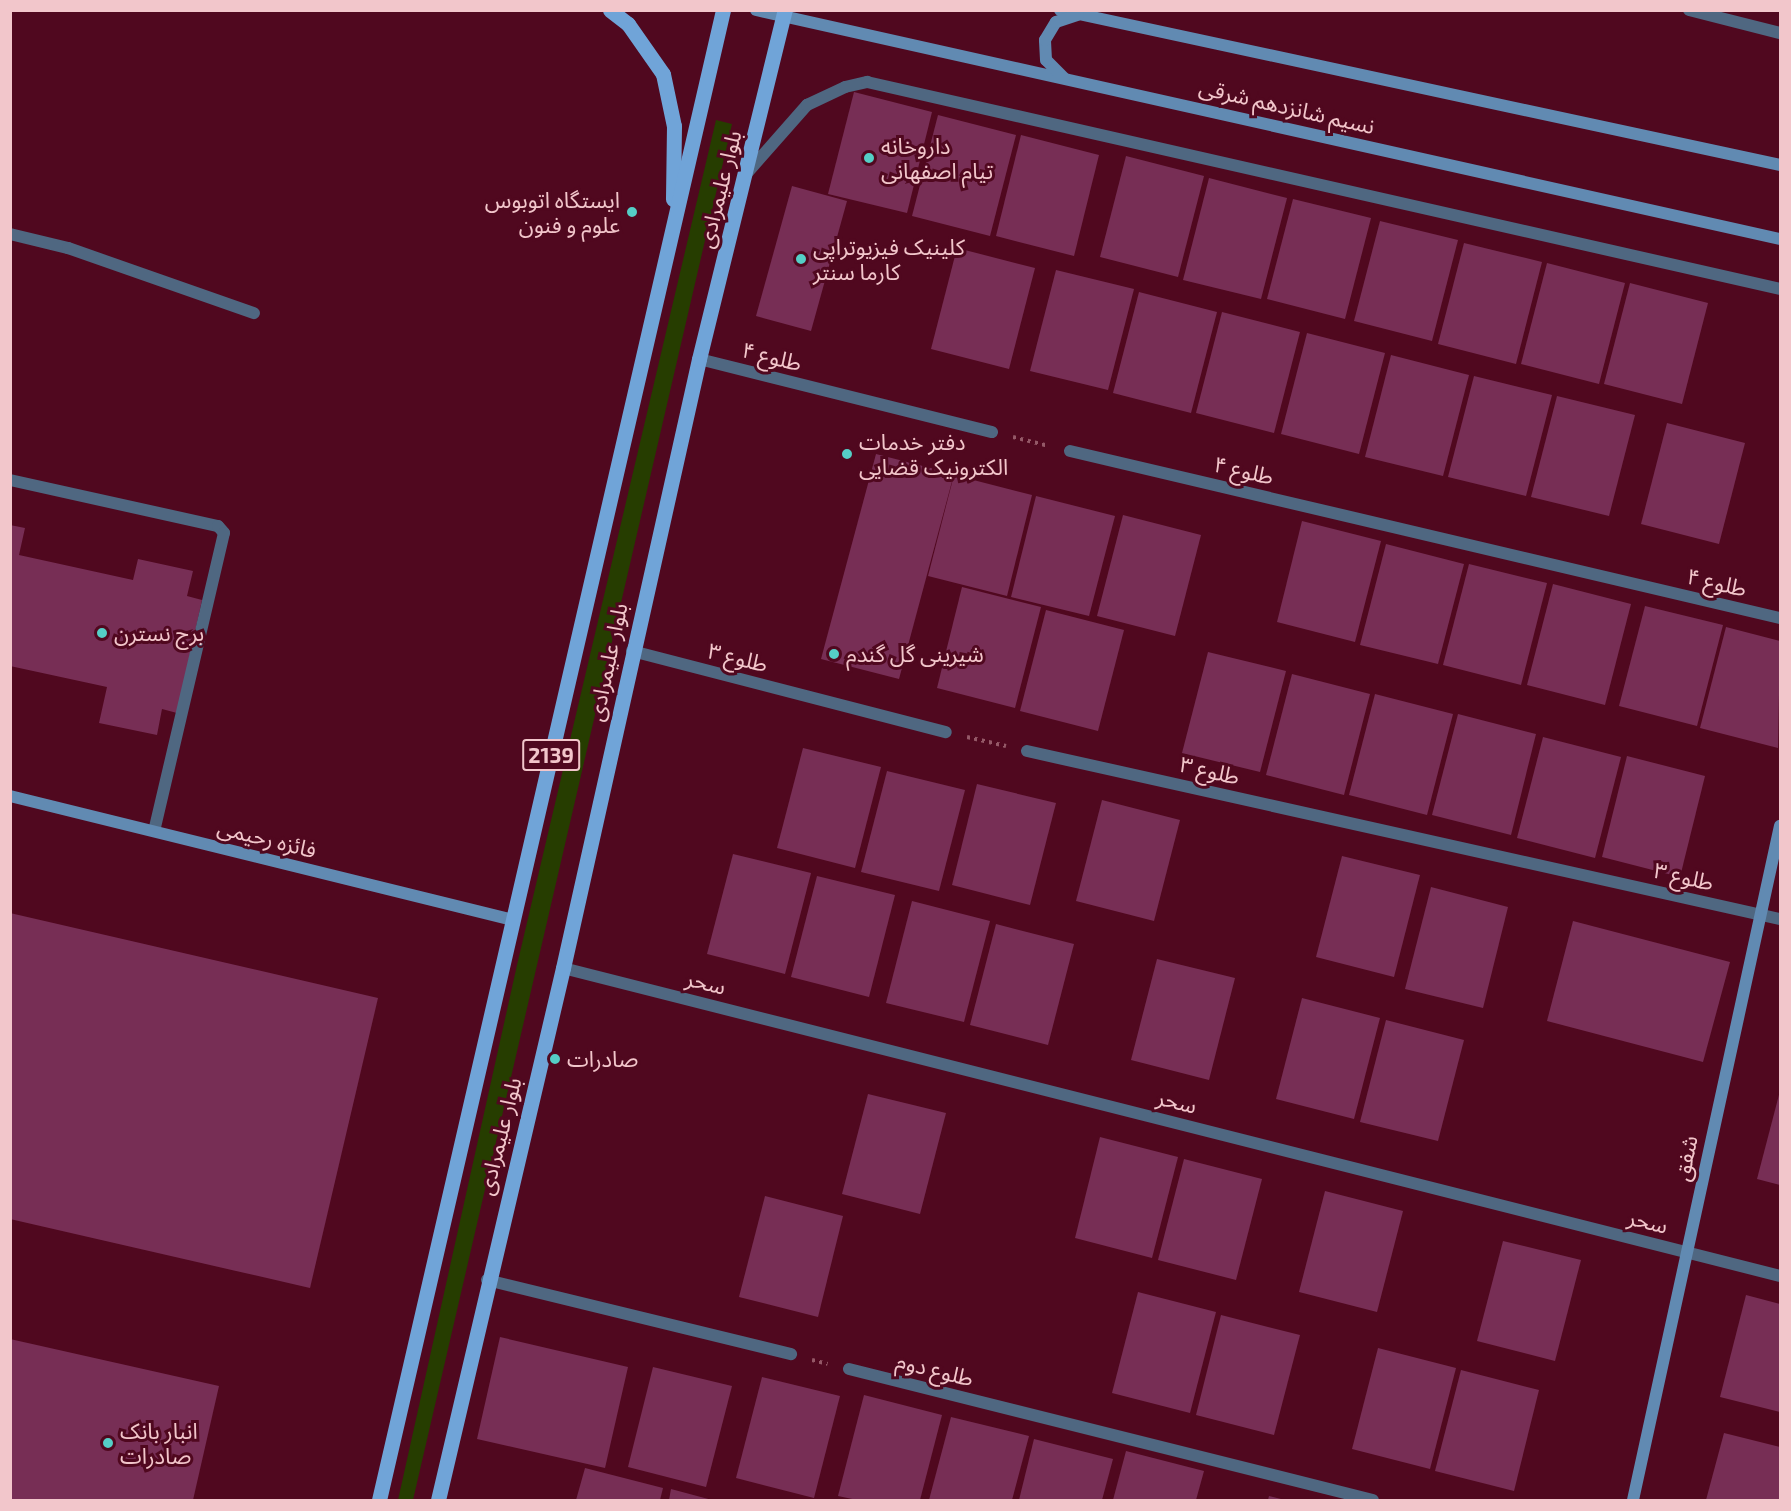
<!DOCTYPE html>
<meta charset="utf-8">
<style>
body{margin:0}
#map{position:relative;width:1791px;height:1511px;overflow:hidden;background:#50081f;font-family:"Exo 2","Noto Sans Arabic",sans-serif}
div>[style]{position:absolute}
[style*='--x']{left:calc(var(--x)*1px);top:calc(var(--y)*1px);width:calc(var(--w)*1px);rotate:calc(var(--a)*1deg)}
.green>*{inset:0;background:#263d00}
.building>*{inset:0;background:#772e55}
.path>*{height:4px;margin-top:-2px;transform-origin:0;background:repeating-linear-gradient(90deg,#945867 0 3px,transparent 0 7.5px)}
.street>*{height:12px;margin:-6px;padding:0 6px;transform-origin:6px;border-radius:6px;background:#4f6781}
.secondary>*{height:12px;margin:-6px;padding:0 6px;transform-origin:6px;border-radius:6px;background:#618ab2}
.primary>*{height:15px;margin:-7.5px;padding:0 7.5px;transform-origin:7.5px;border-radius:7.5px;background:#70a4d8}
.dots>*{width:16px;height:16px;translate:-50% -50%;box-sizing:border-box;border:3px solid #50081f;border-radius:50%}
span{translate:-50% -50%;white-space:nowrap;text-align:center;line-height:1.15;-webkit-text-stroke:6px #50081f;paint-order:stroke}
.shield-label span{padding:2px 4px;background:#50081f;border:2px solid;border-radius:4px;-webkit-text-stroke-width:0}
.shield-label{font-size:21px;color:#f2c6cb;font-weight:700}
.street-label{font-size:22px;color:#f2c6cb}
.poi-label{font-size:22px;color:#f2c6cb}
.left{translate:0 -50%;text-align:left}
.right{translate:-100% -50%;text-align:right}
.frame{position:absolute;inset:0;border:12px solid #f2c6cb;pointer-events:none}
</style>
<div id="map">
<div class="green">
<i style="clip-path:polygon(716px 120px,732px 124px,413px 1500px,398px 1500px,517px 965px)"></i>
</div>
<div class="building">
<i style="clip-path:polygon(854px 92px,932px 112px,907px 213px,828px 194px)"></i>
<i style="clip-path:polygon(938px 115px,1016px 135px,990px 236px,912px 216px)"></i>
<i style="clip-path:polygon(1021px 135px,1099px 155px,1074px 256px,996px 236px)"></i>
<i style="clip-path:polygon(1126px 156px,1204px 176px,1178px 277px,1100px 257px)"></i>
<i style="clip-path:polygon(1209px 178px,1287px 198px,1261px 299px,1183px 280px)"></i>
<i style="clip-path:polygon(792px 186px,847px 201px,811px 331px,756px 316px)"></i>
<i style="clip-path:polygon(1293px 199px,1371px 218px,1345px 319px,1267px 299px)"></i>
<i style="clip-path:polygon(1380px 221px,1458px 240px,1432px 341px,1354px 321px)"></i>
<i style="clip-path:polygon(1464px 243px,1542px 262px,1516px 364px,1438px 344px)"></i>
<i style="clip-path:polygon(957px 248px,1035px 268px,1009px 369px,931px 349px)"></i>
<i style="clip-path:polygon(1547px 263px,1625px 283px,1599px 384px,1521px 364px)"></i>
<i style="clip-path:polygon(1056px 270px,1134px 289px,1108px 390px,1030px 371px)"></i>
<i style="clip-path:polygon(1630px 283px,1708px 303px,1682px 404px,1604px 384px)"></i>
<i style="clip-path:polygon(1139px 292px,1217px 312px,1191px 413px,1113px 393px)"></i>
<i style="clip-path:polygon(1222px 312px,1300px 332px,1274px 433px,1196px 413px)"></i>
<i style="clip-path:polygon(1307px 333px,1385px 353px,1359px 454px,1281px 434px)"></i>
<i style="clip-path:polygon(1391px 355px,1469px 375px,1443px 476px,1365px 457px)"></i>
<i style="clip-path:polygon(1474px 376px,1552px 395px,1526px 496px,1448px 477px)"></i>
<i style="clip-path:polygon(1557px 396px,1635px 415px,1609px 516px,1531px 497px)"></i>
<i style="clip-path:polygon(1667px 423px,1745px 443px,1719px 544px,1641px 524px)"></i>
<i style="clip-path:polygon(876px 454px,954px 474px,899px 679px,821px 659px)"></i>
<i style="clip-path:polygon(954px 475px,1032px 495px,1007px 596px,928px 576px)"></i>
<i style="clip-path:polygon(1036px 496px,1115px 516px,1089px 616px,1011px 597px)"></i>
<i style="clip-path:polygon(1123px 515px,1201px 535px,1175px 636px,1097px 616px)"></i>
<i style="clip-path:polygon(1302px 521px,1381px 541px,1355px 642px,1277px 622px)"></i>
<i style="clip-path:polygon(10px 525px,25px 528px,19px 555px,133px 580px,138px 559px,193px 571px,187px 596px,202px 600px,177px 713px,162px 709px,157px 735px,99px 723px,107px 687px,10px 666px)"></i>
<i style="clip-path:polygon(1386px 544px,1464px 564px,1438px 664px,1360px 645px)"></i>
<i style="clip-path:polygon(1469px 564px,1547px 583px,1521px 685px,1443px 665px)"></i>
<i style="clip-path:polygon(1553px 584px,1631px 604px,1605px 705px,1527px 685px)"></i>
<i style="clip-path:polygon(962px 587px,1041px 607px,1015px 708px,937px 688px)"></i>
<i style="clip-path:polygon(1645px 606px,1723px 625px,1697px 726px,1619px 706px)"></i>
<i style="clip-path:polygon(1046px 610px,1124px 630px,1098px 731px,1020px 711px)"></i>
<i style="clip-path:polygon(1726px 627px,1780px 641px,1778px 748px,1700px 728px)"></i>
<i style="clip-path:polygon(1208px 652px,1286px 671px,1260px 772px,1182px 753px)"></i>
<i style="clip-path:polygon(1292px 674px,1370px 694px,1344px 795px,1266px 775px)"></i>
<i style="clip-path:polygon(1375px 694px,1453px 714px,1427px 815px,1349px 795px)"></i>
<i style="clip-path:polygon(1458px 714px,1536px 734px,1511px 835px,1432px 815px)"></i>
<i style="clip-path:polygon(1543px 737px,1621px 757px,1595px 858px,1517px 838px)"></i>
<i style="clip-path:polygon(803px 748px,881px 767px,855px 868px,777px 848px)"></i>
<i style="clip-path:polygon(1627px 756px,1705px 776px,1680px 877px,1602px 857px)"></i>
<i style="clip-path:polygon(887px 771px,965px 790px,939px 891px,861px 872px)"></i>
<i style="clip-path:polygon(977px 784px,1056px 803px,1030px 905px,952px 885px)"></i>
<i style="clip-path:polygon(1102px 800px,1180px 820px,1154px 921px,1076px 901px)"></i>
<i style="clip-path:polygon(733px 854px,811px 873px,785px 974px,707px 954px)"></i>
<i style="clip-path:polygon(1342px 856px,1420px 875px,1394px 977px,1316px 957px)"></i>
<i style="clip-path:polygon(817px 876px,895px 895px,869px 997px,791px 977px)"></i>
<i style="clip-path:polygon(1431px 887px,1508px 907px,1483px 1008px,1405px 989px)"></i>
<i style="clip-path:polygon(912px 901px,990px 921px,964px 1022px,886px 1003px)"></i>
<i style="clip-path:polygon(10px 913px,378px 998px,310px 1288px,10px 1219px)"></i>
<i style="clip-path:polygon(1573px 921px,1730px 962px,1703px 1062px,1547px 1021px)"></i>
<i style="clip-path:polygon(996px 924px,1074px 944px,1048px 1045px,970px 1025px)"></i>
<i style="clip-path:polygon(1157px 959px,1235px 978px,1209px 1080px,1131px 1060px)"></i>
<i style="clip-path:polygon(1302px 998px,1380px 1018px,1354px 1119px,1276px 1099px)"></i>
<i style="clip-path:polygon(1386px 1020px,1464px 1040px,1438px 1141px,1360px 1122px)"></i>
<i style="clip-path:polygon(1780px 1091px,1780px 1185px,1757px 1179px)"></i>
<i style="clip-path:polygon(868px 1094px,946px 1113px,920px 1214px,842px 1194px)"></i>
<i style="clip-path:polygon(1100px 1137px,1178px 1157px,1152px 1258px,1075px 1238px)"></i>
<i style="clip-path:polygon(1184px 1159px,1262px 1179px,1236px 1280px,1158px 1260px)"></i>
<i style="clip-path:polygon(1325px 1191px,1403px 1211px,1377px 1312px,1299px 1292px)"></i>
<i style="clip-path:polygon(765px 1196px,843px 1216px,818px 1317px,739px 1297px)"></i>
<i style="clip-path:polygon(1503px 1241px,1581px 1260px,1555px 1361px,1477px 1341px)"></i>
<i style="clip-path:polygon(1138px 1292px,1216px 1312px,1190px 1413px,1112px 1393px)"></i>
<i style="clip-path:polygon(1746px 1295px,1780px 1304px,1780px 1412px,1720px 1397px)"></i>
<i style="clip-path:polygon(1221px 1315px,1300px 1335px,1274px 1435px,1196px 1415px)"></i>
<i style="clip-path:polygon(500px 1337px,628px 1367px,605px 1468px,477px 1439px)"></i>
<i style="clip-path:polygon(10px 1339px,219px 1386px,193px 1500px,10px 1500px)"></i>
<i style="clip-path:polygon(1378px 1348px,1456px 1368px,1430px 1469px,1352px 1449px)"></i>
<i style="clip-path:polygon(653px 1367px,732px 1386px,706px 1487px,628px 1467px)"></i>
<i style="clip-path:polygon(1461px 1370px,1539px 1390px,1514px 1491px,1435px 1471px)"></i>
<i style="clip-path:polygon(762px 1377px,840px 1396px,814px 1498px,736px 1478px)"></i>
<i style="clip-path:polygon(864px 1395px,942px 1415px,920px 1500px,857px 1500px,838px 1496px)"></i>
<i style="clip-path:polygon(951px 1417px,1029px 1436px,1012px 1500px,929px 1500px)"></i>
<i style="clip-path:polygon(1724px 1433px,1780px 1447px,1780px 1500px,1706px 1500px)"></i>
<i style="clip-path:polygon(1034px 1439px,1113px 1459px,1102px 1500px,1019px 1500px)"></i>
<i style="clip-path:polygon(1126px 1451px,1204px 1471px,1196px 1500px,1113px 1500px)"></i>
<i style="clip-path:polygon(585px 1468px,663px 1488px,660px 1500px,576px 1500px)"></i>
<i style="clip-path:polygon(671px 1489px,712px 1500px,669px 1500px)"></i>
<i style="clip-path:polygon(1269px 1496px,1285px 1500px,1268px 1500px)"></i>
</div>
<div class="path">
<i style="--x:1013;--y:437;--w:37;--a:14"></i>
<i style="--x:967;--y:737;--w:40;--a:13"></i>
<i style="--x:812;--y:1360;--w:16;--a:14"></i>
</div>
<div class="street">
<i style="--x:1689;--y:10;--w:94;--a:14.2"></i>
<i style="--x:747;--y:173;--w:91;--a:-48.6"></i>
<i style="--x:807;--y:105;--w:42;--a:-25.3"></i>
<i style="--x:845;--y:87;--w:23;--a:-13"></i>
<i style="--x:867;--y:82;--w:936;--a:12.77"></i>
<i style="--x:10;--y:234;--w:60;--a:13.6"></i>
<i style="--x:68;--y:248;--w:197;--a:19.3"></i>
<i style="--x:699;--y:359;--w:302;--a:14"></i>
<i style="--x:1070;--y:451;--w:729;--a:13.24"></i>
<i style="--x:10;--y:480;--w:213;--a:12.5"></i>
<i style="--x:218;--y:526;--w:9;--a:49"></i>
<i style="--x:224;--y:533;--w:306;--a:103.2"></i>
<i style="--x:632;--y:651;--w:324;--a:14.5"></i>
<i style="--x:1027;--y:751;--w:772;--a:12.58"></i>
<i style="--x:563;--y:968;--w:1255;--a:14.2"></i>
<i style="--x:487;--y:1280;--w:313;--a:13.7"></i>
<i style="--x:849;--y:1369;--w:540;--a:14.04"></i>
</div>
<div class="secondary">
<i style="--x:756;--y:10;--w:1049;--a:12.61"></i>
<i style="--x:1060;--y:10;--w:736;--a:12.15"></i>
<i style="--x:1064;--y:78;--w:25;--a:-135"></i>
<i style="--x:1046;--y:60;--w:20;--a:-93"></i>
<i style="--x:1045;--y:40;--w:21;--a:-59"></i>
<i style="--x:1056;--y:22;--w:23;--a:-18"></i>
<i style="--x:10;--y:796;--w:518;--a:13.85"></i>
<i style="--x:1633;--y:1500;--w:690;--a:-77.7"></i>
</div>
<div class="primary">
<i style="--x:610;--y:10;--w:23;--a:38"></i>
<i style="--x:628;--y:24;--w:61;--a:55"></i>
<i style="--x:663;--y:74;--w:53;--a:78.1"></i>
<i style="--x:674;--y:126;--w:73;--a:90.8"></i>
<i style="--x:379;--y:1500;--w:1529;--a:-77"></i>
<i style="--x:438;--y:1500;--w:546;--a:-76.78"></i>
<i style="--x:563;--y:968;--w:624;--a:-77.41"></i>
<i style="--x:699;--y:359;--w:359;--a:-76.2"></i>
</div>
<div class="dots">
<i style="left:869px;top:158px;background:#55cec6"></i>
<i style="left:632px;top:212px;background:#55cec6"></i>
<i style="left:801px;top:259px;background:#55cec6"></i>
<i style="left:847px;top:454px;background:#55cec6"></i>
<i style="left:102px;top:633px;background:#55cec6"></i>
<i style="left:834px;top:654px;background:#55cec6"></i>
<i style="left:555px;top:1059px;background:#55cec6"></i>
<i style="left:108px;top:1443px;background:#55cec6"></i>
</div>
<div class="shield-label">
<span style="left:551px;top:755px">2139</span>
</div>
<div class="street-label">
<span style="left:1287px;top:106px;rotate:13deg">نسیم شانزدهم شرقی</span>
<span style="left:719px;top:189px;rotate:-76deg">بلوار علیمرادی</span>
<span style="left:772px;top:356px;rotate:14deg">طلوع ۴</span>
<span style="left:1244px;top:470px;rotate:13deg">طلوع ۴</span>
<span style="left:1717px;top:582px;rotate:13deg">طلوع ۴</span>
<span style="left:738px;top:657px;rotate:14deg">طلوع ۳</span>
<span style="left:607px;top:662px;rotate:-78deg">بلوار علیمرادی</span>
<span style="left:1210px;top:770px;rotate:13deg">طلوع ۳</span>
<span style="left:267px;top:838px;rotate:14deg">فائزه رحیمی</span>
<span style="left:1684px;top:876px;rotate:13deg">طلوع ۳</span>
<span style="left:706px;top:982px;rotate:14deg">سحر</span>
<span style="left:1177px;top:1101px;rotate:14deg">سحر</span>
<span style="left:499px;top:1136px;rotate:-76deg">بلوار علیمرادی</span>
<span style="left:1685px;top:1158px;rotate:-78deg">شفق</span>
<span style="left:1648px;top:1221px;rotate:14deg">سحر</span>
<span style="left:935px;top:1369px;rotate:14deg">طلوع دوم</span>
</div>
<div class="poi-label">
<span class="left" style="left:881px;top:158px">داروخانه<br>تیام اصفهانی</span>
<span class="right" style="left:620px;top:212px">ایستگاه اتوبوس<br>علوم و فنون</span>
<span class="left" style="left:813px;top:259px">کلینیک فیزیوتراپی<br>کارما سنتر</span>
<span class="left" style="left:859px;top:454px">دفتر خدمات<br>الکترونیک قضایی</span>
<span class="left" style="left:114px;top:633px">برج نسترن</span>
<span class="left" style="left:846px;top:654px">شیرینی گل گندم</span>
<span class="left" style="left:567px;top:1059px">صادرات</span>
<span class="left" style="left:120px;top:1443px">انبار بانک<br>صادرات</span>
</div>
<div class="frame"></div>
</div>
